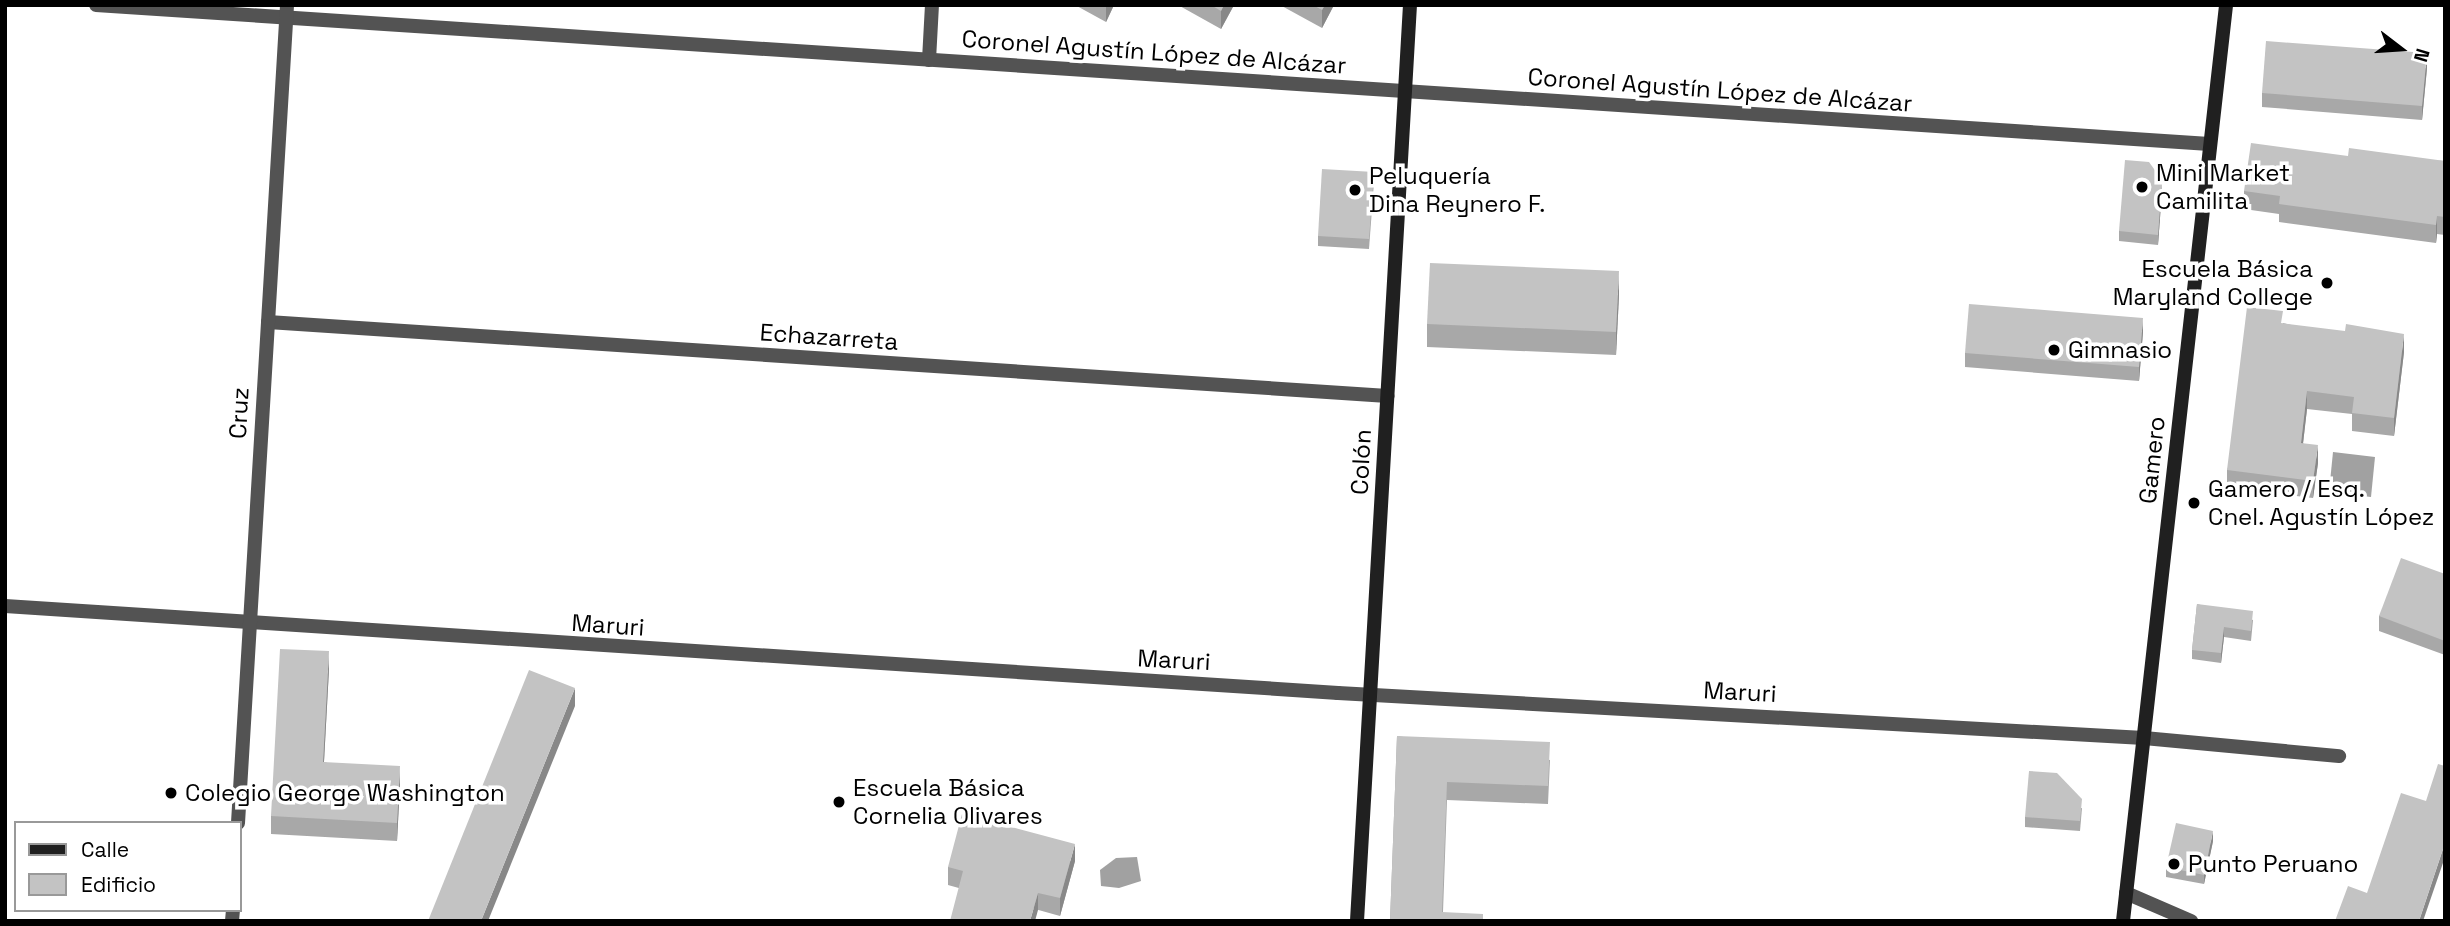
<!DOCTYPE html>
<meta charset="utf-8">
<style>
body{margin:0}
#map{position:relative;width:2450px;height:926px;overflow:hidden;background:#fff;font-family:"Space Grotesk",sans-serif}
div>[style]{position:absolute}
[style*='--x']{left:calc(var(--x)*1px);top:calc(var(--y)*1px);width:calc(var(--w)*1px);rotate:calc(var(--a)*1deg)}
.water>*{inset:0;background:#a1a1a1}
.street>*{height:14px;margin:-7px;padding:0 7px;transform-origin:7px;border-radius:7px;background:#535353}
.secondary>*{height:14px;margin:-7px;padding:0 7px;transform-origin:7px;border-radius:7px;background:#202020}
.wall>*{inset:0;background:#a8a8a8}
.shaded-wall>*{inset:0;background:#888}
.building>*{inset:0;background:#c3c3c3}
.dots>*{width:19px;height:19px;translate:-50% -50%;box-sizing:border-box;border:4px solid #fff;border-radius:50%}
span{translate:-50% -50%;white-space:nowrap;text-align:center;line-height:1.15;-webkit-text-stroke:7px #fff;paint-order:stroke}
.street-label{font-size:24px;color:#000}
.poi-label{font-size:24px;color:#000}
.left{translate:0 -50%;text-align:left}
.right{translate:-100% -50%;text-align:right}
.frame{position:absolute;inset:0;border:7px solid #000;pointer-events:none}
.legend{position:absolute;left:14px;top:821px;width:228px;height:91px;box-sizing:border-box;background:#fff;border:2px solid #999;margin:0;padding:9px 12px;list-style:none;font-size:21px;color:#000}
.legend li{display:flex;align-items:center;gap:14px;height:35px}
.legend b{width:35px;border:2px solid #999}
.north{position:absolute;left:2366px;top:14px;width:70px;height:70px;-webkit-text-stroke:5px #fff;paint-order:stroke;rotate:107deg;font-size:19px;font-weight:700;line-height:28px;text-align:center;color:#000}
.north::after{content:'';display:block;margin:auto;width:24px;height:32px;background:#000;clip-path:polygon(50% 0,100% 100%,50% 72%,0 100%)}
</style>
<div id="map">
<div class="water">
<i style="clip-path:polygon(2333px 452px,2375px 457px,2371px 497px,2329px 492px)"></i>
<i style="clip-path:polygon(1137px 857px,1141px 881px,1119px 888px,1101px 886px,1100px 870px,1116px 858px)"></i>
</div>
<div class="street">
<i style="--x:96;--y:5;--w:2118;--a:3.76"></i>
<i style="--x:929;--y:60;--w:55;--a:-86.9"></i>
<i style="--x:268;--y:322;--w:1122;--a:3.78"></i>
<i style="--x:5;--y:606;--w:1336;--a:3.73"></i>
<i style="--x:1338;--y:693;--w:807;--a:3.2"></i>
<i style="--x:2144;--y:738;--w:196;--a:5.3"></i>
<i style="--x:238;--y:823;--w:819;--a:-86.57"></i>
<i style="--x:2126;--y:893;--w:71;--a:23.3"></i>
<i style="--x:232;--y:921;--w:11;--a:-85"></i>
</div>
<div class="secondary">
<i style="--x:1357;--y:921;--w:918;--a:-86.69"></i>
<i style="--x:2123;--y:921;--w:922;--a:-83.58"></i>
</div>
<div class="wall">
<i style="clip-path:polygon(1075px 5px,1114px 5px,1106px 22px)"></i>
<i style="clip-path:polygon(1178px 5px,1234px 5px,1221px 29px)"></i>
<i style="clip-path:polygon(1280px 5px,1334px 5px,1322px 28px)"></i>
<i style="clip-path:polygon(2427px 68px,2422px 120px,2262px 107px,2262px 93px)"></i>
<i style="clip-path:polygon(2348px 156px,2445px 161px,2445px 235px,2437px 234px,2436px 243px,2279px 222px,2279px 214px,2244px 209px,2244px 191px)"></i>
<i style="clip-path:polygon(1374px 182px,1369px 249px,1318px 246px,1318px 236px)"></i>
<i style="clip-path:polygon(2162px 190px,2158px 245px,2119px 241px,2119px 231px)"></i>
<i style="clip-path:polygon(1619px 295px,1616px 355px,1427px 347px,1427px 324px)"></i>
<i style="clip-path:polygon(2283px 323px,2404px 352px,2394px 436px,2352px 431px,2352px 414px,2307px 409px,2303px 443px,2318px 463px,2313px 498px,2227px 488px,2227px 470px)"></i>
<i style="clip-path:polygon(2143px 332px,2139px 381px,1965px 367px,1965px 353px)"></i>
<i style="clip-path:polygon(2445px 574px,2445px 655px,2379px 631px,2379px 616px)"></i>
<i style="clip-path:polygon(2197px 604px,2253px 620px,2251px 641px,2224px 637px,2221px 663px,2192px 659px,2192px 650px)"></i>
<i style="clip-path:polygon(329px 669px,324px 762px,400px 784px,397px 841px,271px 834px,271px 816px)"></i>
<i style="clip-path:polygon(1397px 736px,1550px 760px,1548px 804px,1447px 800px,1443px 912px,1390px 921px)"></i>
<i style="clip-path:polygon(2082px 808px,2080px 831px,2025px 827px,2025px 817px)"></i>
<i style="clip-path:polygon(2213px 841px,2204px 884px,2166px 877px,2166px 867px)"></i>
<i style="clip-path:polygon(1075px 861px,1060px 916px,948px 885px,948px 867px)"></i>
</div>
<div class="shaded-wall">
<i style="clip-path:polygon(1106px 5px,1114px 5px,1106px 22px)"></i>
<i style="clip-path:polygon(1224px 5px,1234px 5px,1221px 29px,1221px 11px)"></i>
<i style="clip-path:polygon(1325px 5px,1334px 5px,1322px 28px,1322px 10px)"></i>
<i style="clip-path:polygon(2427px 53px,2427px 68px,2422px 120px,2422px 106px)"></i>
<i style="clip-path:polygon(2162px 180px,2162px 190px,2158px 245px,2158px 235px)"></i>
<i style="clip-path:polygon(2437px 216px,2437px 234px,2436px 243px,2436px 225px)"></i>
<i style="clip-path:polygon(1619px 271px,1619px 295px,1616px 355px,1616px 332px)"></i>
<i style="clip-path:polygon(2143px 318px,2143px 332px,2139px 381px,2139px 367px)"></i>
<i style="clip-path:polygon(2404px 334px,2404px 352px,2394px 436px,2394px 418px)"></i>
<i style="clip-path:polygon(2307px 391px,2307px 409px,2301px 461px,2301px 443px)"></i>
<i style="clip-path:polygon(2318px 445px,2318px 463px,2313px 498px,2313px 481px)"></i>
<i style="clip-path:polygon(2224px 627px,2224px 637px,2221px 663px,2221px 653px)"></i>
<i style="clip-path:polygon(329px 651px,329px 669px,323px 780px,323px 762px)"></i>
<i style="clip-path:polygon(575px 688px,575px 706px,488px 921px,481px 921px)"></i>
<i style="clip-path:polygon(400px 766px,400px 784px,397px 841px,397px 823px)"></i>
<i style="clip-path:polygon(2213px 831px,2213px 841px,2204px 884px,2204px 875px)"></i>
<i style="clip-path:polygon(2445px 843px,2445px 857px,2423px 921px,2419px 921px)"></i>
<i style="clip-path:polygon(1075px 844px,1075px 861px,1060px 916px,1060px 898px)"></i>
<i style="clip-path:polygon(1038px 893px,1038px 910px,1035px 921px,1030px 921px)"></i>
</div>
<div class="building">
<i style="clip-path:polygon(1211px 5px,1224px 5px,1221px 11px)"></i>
<i style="clip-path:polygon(1313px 5px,1325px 5px,1322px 10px)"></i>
<i style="clip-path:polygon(2266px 41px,2427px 53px,2422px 106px,2262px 93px)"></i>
<i style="clip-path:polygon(2251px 143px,2348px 156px,2349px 148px,2445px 161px,2445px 217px,2437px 216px,2436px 225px,2279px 204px,2280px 196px,2244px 191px)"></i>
<i style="clip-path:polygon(2125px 160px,2149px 162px,2162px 180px,2158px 235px,2119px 231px)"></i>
<i style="clip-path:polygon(1322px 169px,1374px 172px,1369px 239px,1318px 236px)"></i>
<i style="clip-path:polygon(1430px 263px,1619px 271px,1616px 332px,1427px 324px)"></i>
<i style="clip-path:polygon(1969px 304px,2143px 318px,2139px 367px,1965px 353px)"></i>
<i style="clip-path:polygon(2247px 307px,2283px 311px,2281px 323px,2345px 331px,2346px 324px,2404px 334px,2394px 418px,2352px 413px,2354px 397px,2307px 391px,2301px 443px,2318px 445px,2313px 481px,2227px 470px)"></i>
<i style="clip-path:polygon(2401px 558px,2445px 574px,2445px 641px,2379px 616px)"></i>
<i style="clip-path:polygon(2197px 604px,2253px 611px,2251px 631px,2224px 627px,2221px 653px,2192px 650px)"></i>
<i style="clip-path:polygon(280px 649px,329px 651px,323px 762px,400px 766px,397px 823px,271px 816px)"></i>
<i style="clip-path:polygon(529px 670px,575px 688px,481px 921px,428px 921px)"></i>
<i style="clip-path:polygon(1397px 736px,1550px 742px,1548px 786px,1447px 782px,1442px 912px,1483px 914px,1483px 921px,1390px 921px)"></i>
<i style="clip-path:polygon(2438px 764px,2445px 766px,2445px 843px,2419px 921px,2335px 921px,2348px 886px,2367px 893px,2401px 793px,2426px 801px)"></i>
<i style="clip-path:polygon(2029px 771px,2057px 773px,2082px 799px,2080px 821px,2025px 817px)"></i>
<i style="clip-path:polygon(962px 814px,1075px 844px,1060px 898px,1038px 893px,1030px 921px,950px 921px,963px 871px,948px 867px)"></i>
<i style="clip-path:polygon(2176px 823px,2213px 831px,2204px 875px,2166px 867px)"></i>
</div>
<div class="dots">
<i style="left:2142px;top:187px;background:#000"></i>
<i style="left:1355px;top:190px;background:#000"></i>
<i style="left:2327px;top:283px;background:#000"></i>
<i style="left:2054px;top:350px;background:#000"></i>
<i style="left:2194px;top:503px;background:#000"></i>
<i style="left:171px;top:793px;background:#000"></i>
<i style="left:839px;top:802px;background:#000"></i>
<i style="left:2174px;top:864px;background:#000"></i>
</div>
<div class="street-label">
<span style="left:1154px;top:52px;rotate:4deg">Coronel Agustín López de Alcázar</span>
<span style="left:1720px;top:90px;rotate:4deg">Coronel Agustín López de Alcázar</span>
<span style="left:829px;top:337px;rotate:4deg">Echazarreta</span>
<span style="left:239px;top:413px;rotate:-87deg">Cruz</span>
<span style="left:2152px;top:460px;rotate:-84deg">Gamero</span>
<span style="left:1361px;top:462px;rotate:-87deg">Colón</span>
<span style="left:608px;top:625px;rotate:4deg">Maruri</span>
<span style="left:1174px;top:660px;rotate:3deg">Maruri</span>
<span style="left:1740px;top:692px;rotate:3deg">Maruri</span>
</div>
<div class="poi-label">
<span class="left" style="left:2156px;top:187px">Mini Market<br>Camilita</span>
<span class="left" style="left:1369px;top:190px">Peluquería<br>Dina Reynero F.</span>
<span class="right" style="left:2313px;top:283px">Escuela Básica<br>Maryland College</span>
<span class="left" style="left:2068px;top:350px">Gimnasio</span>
<span class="left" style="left:2208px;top:503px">Gamero / Esq.<br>Cnel. Agustín López</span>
<span class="left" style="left:853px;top:802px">Escuela Básica<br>Cornelia Olivares</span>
<span class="left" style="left:185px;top:793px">Colegio George Washington</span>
<span class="left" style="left:2188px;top:864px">Punto Peruano</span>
</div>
<div class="frame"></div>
<ul class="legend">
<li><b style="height:9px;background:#202020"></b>Calle</li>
<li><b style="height:19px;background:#c3c3c3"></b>Edificio</li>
</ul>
<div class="north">N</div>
</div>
